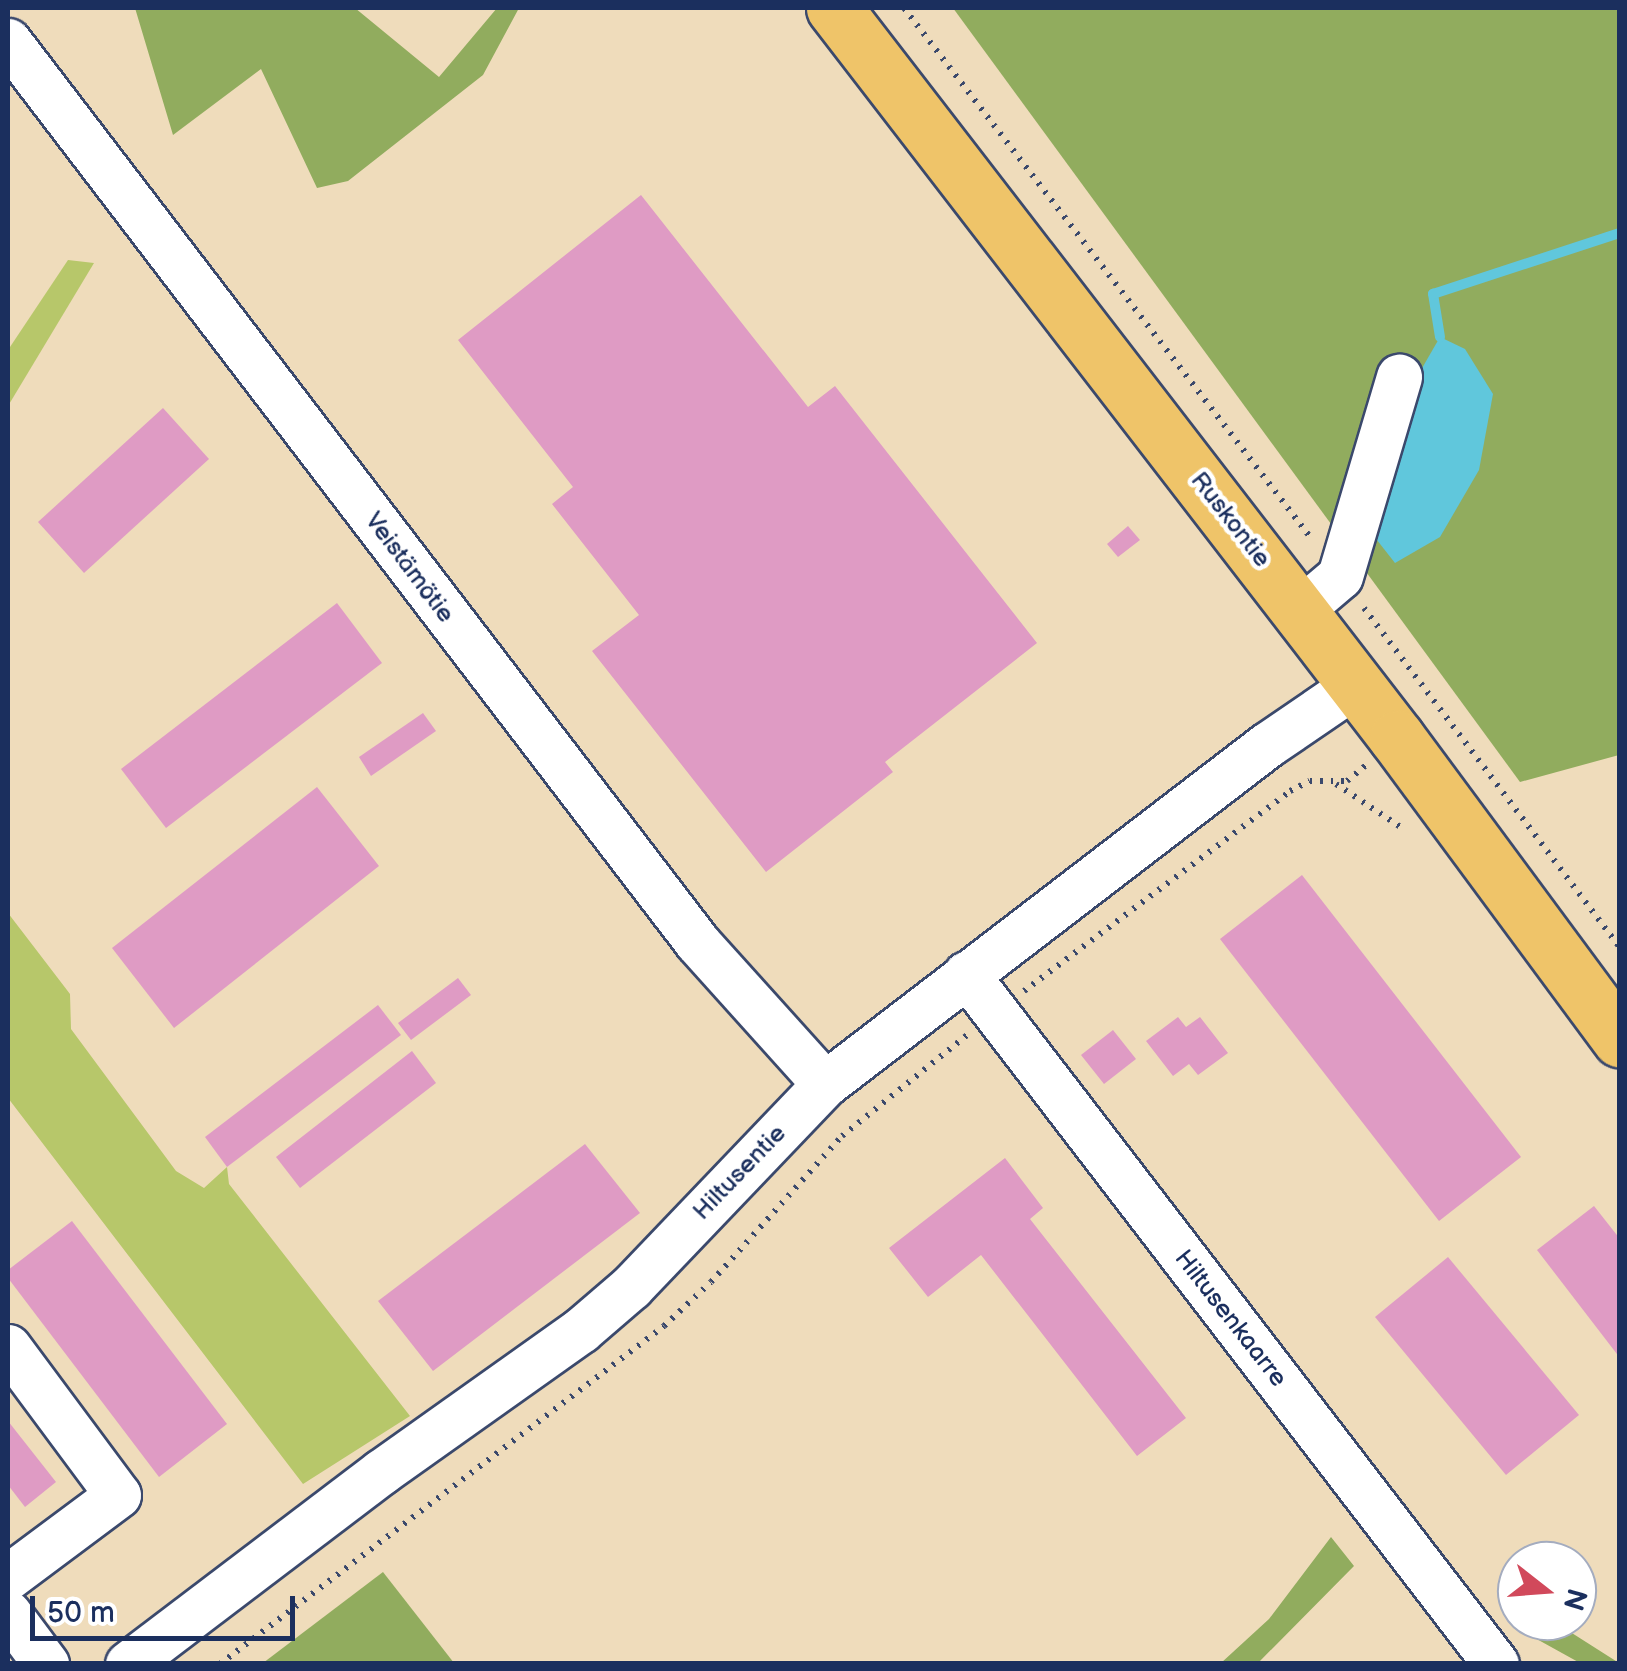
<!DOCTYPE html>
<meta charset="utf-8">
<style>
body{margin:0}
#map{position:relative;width:1627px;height:1671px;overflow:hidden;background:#efdcbb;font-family:"Balsamiq Sans",sans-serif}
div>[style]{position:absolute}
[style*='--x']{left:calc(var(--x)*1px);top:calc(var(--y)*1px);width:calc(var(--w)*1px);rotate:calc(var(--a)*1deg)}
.green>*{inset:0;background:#b7c76a}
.forest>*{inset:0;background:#91ac5e}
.water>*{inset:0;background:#60c7dc}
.stream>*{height:10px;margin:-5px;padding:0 5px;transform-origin:5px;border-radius:5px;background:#60c7dc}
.building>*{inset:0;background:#df9bc4}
.path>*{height:6px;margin-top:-3px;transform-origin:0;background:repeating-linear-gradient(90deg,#3b496c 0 2.5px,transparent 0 10.5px)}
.roads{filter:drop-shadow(2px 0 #3b496c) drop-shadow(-2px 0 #3b496c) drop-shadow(0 2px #3b496c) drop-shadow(0 -2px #3b496c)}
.minor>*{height:45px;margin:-22.5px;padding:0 22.5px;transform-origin:22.5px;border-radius:22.5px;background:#fff}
.major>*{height:55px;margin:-27.5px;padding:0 27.5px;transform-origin:27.5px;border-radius:27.5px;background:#efc469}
span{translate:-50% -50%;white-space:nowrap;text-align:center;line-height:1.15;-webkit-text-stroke:9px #fff;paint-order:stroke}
.street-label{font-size:25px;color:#1b2f5e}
.frame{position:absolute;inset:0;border:10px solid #1b2f5e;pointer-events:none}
.north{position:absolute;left:1497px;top:1541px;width:100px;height:100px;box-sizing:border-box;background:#fff;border:2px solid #a4acbf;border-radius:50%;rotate:107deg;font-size:28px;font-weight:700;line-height:40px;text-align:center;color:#1b2f5e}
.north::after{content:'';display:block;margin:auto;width:35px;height:45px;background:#d1495b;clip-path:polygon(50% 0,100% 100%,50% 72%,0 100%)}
.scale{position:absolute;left:30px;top:1596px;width:265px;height:45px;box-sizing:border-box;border:5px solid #1b2f5e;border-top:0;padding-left:12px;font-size:30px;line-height:35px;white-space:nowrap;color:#1b2f5e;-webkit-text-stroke:8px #fff;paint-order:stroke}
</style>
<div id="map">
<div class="green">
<i style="clip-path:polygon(68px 260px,94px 263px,8px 406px,8px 350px)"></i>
<i style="clip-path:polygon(8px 913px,70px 994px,71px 1029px,176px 1171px,204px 1188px,227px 1167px,229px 1184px,410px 1416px,303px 1484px,8px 1098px)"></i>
</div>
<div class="forest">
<i style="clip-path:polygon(135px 8px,355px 8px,439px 77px,497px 8px,519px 8px,483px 75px,348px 181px,317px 188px,261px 69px,173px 135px)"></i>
<i style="clip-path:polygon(953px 8px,1619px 8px,1619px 755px,1520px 782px)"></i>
<i style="clip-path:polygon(1331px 1537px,1354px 1566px,1258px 1663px,1221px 1663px,1269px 1619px)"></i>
<i style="clip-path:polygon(383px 1572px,454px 1663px,263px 1663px)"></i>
<i style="clip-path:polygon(1507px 1595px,1517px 1600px,1517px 1621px,1553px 1621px,1619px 1663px,1580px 1663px,1513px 1626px)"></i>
</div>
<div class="water">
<i style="clip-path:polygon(1440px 337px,1465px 349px,1493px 394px,1479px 470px,1440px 537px,1395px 563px,1373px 535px,1410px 389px)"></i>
</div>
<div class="stream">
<i style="--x:1440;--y:337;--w:44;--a:-99.2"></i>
<i style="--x:1433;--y:294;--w:197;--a:-18.1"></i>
</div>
<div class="building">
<i style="clip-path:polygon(641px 195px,808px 407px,835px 386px,1037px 643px,885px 762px,893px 772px,766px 872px,592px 651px,639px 615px,552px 504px,573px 487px,458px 340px)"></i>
<i style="clip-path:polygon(163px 408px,209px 459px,84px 573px,38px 522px)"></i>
<i style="clip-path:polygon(1128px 526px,1140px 540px,1118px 557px,1107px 544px)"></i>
<i style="clip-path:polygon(337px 603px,382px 663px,166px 828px,121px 769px)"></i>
<i style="clip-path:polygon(423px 713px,436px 731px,371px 776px,359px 757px)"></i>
<i style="clip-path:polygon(317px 787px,379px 866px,174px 1028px,112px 948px)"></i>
<i style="clip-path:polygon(1302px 875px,1521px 1157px,1439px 1221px,1220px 939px)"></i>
<i style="clip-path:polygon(458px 978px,471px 995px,411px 1040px,398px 1023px)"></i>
<i style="clip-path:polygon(378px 1005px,401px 1035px,227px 1167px,205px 1137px)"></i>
<i style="clip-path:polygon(1178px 1017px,1186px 1027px,1200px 1017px,1228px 1053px,1198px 1075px,1189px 1064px,1173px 1076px,1146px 1041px)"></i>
<i style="clip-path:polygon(1113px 1030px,1136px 1059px,1104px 1084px,1081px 1055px)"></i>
<i style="clip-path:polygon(412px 1051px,436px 1083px,300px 1188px,276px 1157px)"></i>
<i style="clip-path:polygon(585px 1144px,640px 1213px,433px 1371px,378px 1301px)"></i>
<i style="clip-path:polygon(1005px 1158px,1043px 1208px,1030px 1219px,1186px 1418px,1137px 1456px,981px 1255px,928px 1297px,889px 1248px)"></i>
<i style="clip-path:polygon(1594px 1206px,1620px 1239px,1620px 1358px,1537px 1250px)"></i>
<i style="clip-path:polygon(72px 1221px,227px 1424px,159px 1477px,8px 1278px,8px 1270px)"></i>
<i style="clip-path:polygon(1448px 1257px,1579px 1415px,1506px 1475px,1375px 1317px)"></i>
<i style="clip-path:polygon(8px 1421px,56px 1482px,25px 1507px,8px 1485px)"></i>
</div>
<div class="path">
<i style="--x:904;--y:8;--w:668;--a:52.48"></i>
<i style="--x:1364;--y:608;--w:426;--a:53"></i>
<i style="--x:1336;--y:784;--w:83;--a:33.7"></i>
<i style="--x:1024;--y:991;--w:333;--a:-36.9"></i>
<i style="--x:1290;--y:791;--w:22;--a:-27"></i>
<i style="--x:1310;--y:781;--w:37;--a:0"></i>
<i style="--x:1347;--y:781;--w:25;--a:-40"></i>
<i style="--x:220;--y:1664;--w:558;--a:-37.28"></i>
<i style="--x:664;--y:1326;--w:64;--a:-43.1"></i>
<i style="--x:711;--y:1282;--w:196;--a:-48.1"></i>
<i style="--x:842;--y:1136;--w:161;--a:-38.9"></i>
</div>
<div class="roads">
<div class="minor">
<i style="--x:8;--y:41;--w:1134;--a:52.59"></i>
<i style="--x:697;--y:942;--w:191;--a:48"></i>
<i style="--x:1300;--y:610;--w:52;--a:-40.4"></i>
<i style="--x:1340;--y:576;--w:208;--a:-73.5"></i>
<i style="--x:966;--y:974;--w:870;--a:52.47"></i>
<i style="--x:8;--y:1347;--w:184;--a:53.4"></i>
<i style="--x:118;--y:1495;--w:137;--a:143.3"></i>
<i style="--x:8;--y:1613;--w:64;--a:53.3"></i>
<i style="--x:128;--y:1664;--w:318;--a:-37.2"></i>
<i style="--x:381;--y:1472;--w:245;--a:-35.4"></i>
<i style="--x:581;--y:1330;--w:66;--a:-40.7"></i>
<i style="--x:631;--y:1287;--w:281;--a:-46.3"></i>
<i style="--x:825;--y:1084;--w:557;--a:-37.49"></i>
<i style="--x:1267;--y:745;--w:107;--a:-34.3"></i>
</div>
<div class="major">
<i style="--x:834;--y:8;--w:922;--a:52.36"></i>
<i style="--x:1397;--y:738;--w:375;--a:53.5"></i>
</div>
</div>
<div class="street-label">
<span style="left:1230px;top:520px;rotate:52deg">Ruskontie</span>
<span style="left:409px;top:568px;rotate:53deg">Veistämötie</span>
<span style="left:740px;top:1173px;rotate:-46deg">Hiltusentie</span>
<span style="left:1230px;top:1319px;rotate:52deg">Hiltusenkaarre</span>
</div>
<div class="frame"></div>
<div class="north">N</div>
<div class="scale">50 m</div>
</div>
